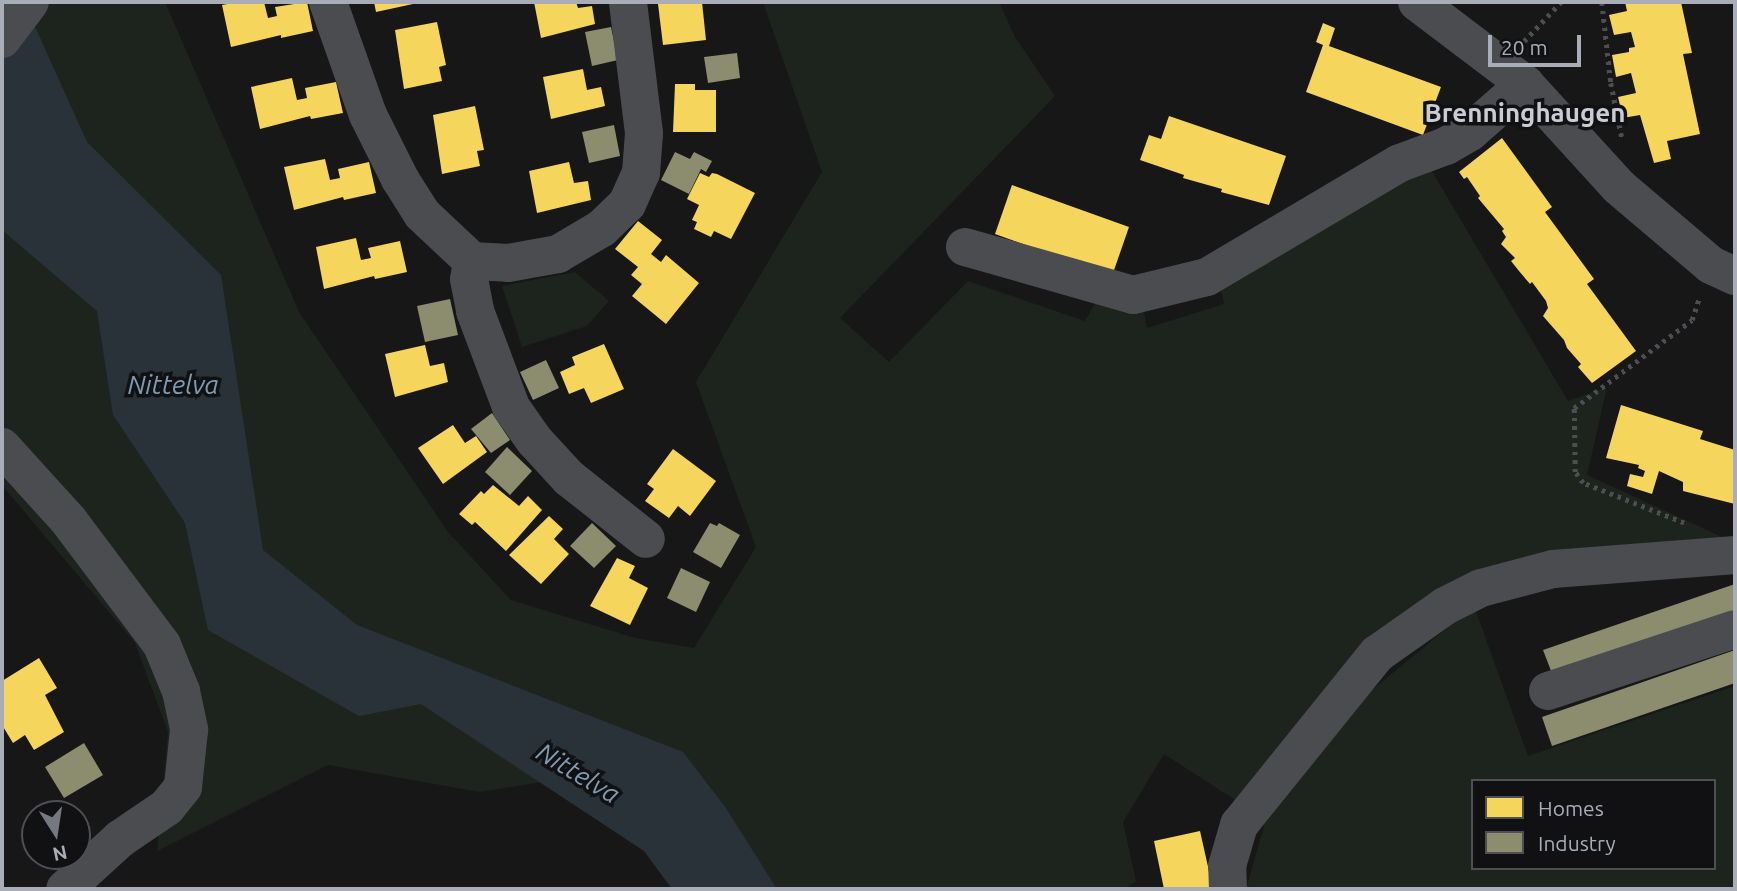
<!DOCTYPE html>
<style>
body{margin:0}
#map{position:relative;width:1737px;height:891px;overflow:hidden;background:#171717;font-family:Ubuntu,sans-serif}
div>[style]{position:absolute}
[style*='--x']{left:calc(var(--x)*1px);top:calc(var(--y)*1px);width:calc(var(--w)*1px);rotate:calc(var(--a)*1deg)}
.green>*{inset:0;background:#1d241e}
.water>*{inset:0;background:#2a3239}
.homes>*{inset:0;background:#f6d55c}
.industry>*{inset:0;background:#8c8c6e}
.path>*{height:4.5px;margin-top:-2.25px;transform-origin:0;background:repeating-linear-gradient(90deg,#4d4e52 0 3.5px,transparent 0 8.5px)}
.minor>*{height:38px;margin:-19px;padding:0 19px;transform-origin:19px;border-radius:19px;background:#4b4c50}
span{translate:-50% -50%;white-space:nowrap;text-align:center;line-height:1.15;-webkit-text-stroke:7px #111113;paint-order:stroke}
.neighbourhood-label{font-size:26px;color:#c9ccd4;font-weight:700}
.water-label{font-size:26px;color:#7f9bb3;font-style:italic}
.frame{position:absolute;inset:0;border:4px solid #a8adb8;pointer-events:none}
.legend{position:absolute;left:1471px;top:779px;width:245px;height:91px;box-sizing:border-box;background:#111113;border:2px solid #4d4f55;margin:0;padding:9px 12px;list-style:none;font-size:21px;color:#a8adb8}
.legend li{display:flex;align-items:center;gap:14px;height:35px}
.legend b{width:35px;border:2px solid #4d4f55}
.north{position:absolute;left:21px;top:800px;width:70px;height:70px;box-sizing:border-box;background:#111113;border:2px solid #4d4f55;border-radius:50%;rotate:168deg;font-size:19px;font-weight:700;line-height:28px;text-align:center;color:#a8adb8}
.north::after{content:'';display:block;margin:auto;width:24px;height:32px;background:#757880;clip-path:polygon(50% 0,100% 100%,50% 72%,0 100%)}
.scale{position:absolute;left:1488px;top:35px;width:93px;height:32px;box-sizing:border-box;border:4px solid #a8adb8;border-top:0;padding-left:9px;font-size:21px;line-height:24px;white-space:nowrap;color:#a8adb8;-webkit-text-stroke:5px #111113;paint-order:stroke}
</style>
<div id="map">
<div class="green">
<i style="clip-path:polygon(2px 2px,165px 2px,299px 312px,448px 532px,511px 600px,635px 638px,694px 648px,756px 547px,696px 382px,822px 172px,763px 2px,999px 2px,1015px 37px,1055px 96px,840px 318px,889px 362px,968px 281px,1085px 321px,1098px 298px,1142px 303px,1147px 328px,1224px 304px,1219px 278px,1427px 163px,1568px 401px,1607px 387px,1587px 475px,1735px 543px,1478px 577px,1237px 801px,1164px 754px,1123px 822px,1136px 881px,1125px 889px,777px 889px,726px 808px,589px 774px,480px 792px,328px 765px,157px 851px,168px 732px,135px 643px,2px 485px)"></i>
<i style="clip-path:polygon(575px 272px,609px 301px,587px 326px,522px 347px,502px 286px)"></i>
<i style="clip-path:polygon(evenodd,1474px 606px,1528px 756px,1735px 686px,1735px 889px,1246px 889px,1265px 823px,1372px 690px,1474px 606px,1473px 781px,1714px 781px,1714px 868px,1473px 868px,1473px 781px)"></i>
</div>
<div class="water">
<i style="clip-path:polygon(2px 2px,21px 2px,37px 31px,87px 142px,221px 275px,263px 550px,357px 625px,683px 752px,726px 808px,777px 889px,672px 889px,644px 851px,421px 704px,359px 716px,208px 630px,185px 523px,113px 415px,97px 311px,2px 230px)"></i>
</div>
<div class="homes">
<i style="clip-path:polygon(238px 2px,264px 2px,268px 18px,277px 16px,275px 7px,307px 2px,313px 31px,281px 38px,281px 35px,231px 47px,222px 5px)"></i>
<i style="clip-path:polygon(374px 2px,413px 2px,413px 4px,376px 12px)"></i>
<i style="clip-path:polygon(534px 2px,576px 2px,578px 8px,592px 6px,595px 24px,541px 38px)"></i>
<i style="clip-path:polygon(660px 2px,702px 2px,706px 40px,663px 45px,658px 4px)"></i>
<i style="clip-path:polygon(1625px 2px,1681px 2px,1692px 53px,1683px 54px,1700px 134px,1667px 141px,1671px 159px,1654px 163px,1640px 115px,1623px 118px,1618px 97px,1636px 93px,1631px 73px,1616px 77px,1612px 55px,1629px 52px,1629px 48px,1635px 47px,1631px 32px,1614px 35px,1609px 15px,1627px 11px)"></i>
<i style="clip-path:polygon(437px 22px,446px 65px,439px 67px,442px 81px,404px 89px,395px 30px)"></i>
<i style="clip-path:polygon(1323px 23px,1335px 28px,1329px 46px,1441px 87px,1423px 135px,1306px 92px,1323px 45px,1316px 42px)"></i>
<i style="clip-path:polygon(583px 69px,587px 90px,601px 87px,605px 106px,551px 119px,543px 77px)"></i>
<i style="clip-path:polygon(292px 78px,297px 100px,307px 98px,305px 88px,336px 82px,343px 113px,311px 119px,310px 116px,260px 129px,251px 87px)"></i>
<i style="clip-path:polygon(675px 84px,695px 84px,695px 90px,716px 90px,716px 132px,673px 132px)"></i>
<i style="clip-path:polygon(475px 106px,484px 150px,477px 151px,480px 166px,442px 174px,433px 115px)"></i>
<i style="clip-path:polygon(1169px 116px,1286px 156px,1269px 205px,1221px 192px,1222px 189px,1183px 178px,1184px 175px,1140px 160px,1149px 135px,1161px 139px)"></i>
<i style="clip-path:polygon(1502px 138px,1552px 207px,1545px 212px,1594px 279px,1587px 284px,1636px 351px,1592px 383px,1578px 367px,1581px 364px,1567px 348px,1564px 340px,1543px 316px,1548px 308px,1546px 301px,1532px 282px,1530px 284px,1519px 271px,1511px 261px,1515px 258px,1501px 244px,1506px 237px,1502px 231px,1504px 229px,1478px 198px,1480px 196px,1467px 177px,1464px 179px,1459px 172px)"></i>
<i style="clip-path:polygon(325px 159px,330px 180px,340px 178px,338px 169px,369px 162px,376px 193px,344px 200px,343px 197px,294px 210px,284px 167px)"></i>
<i style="clip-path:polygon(569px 162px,574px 183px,588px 181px,591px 200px,537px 213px,529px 171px)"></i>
<i style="clip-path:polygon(700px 173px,709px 177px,712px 173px,717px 174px,755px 193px,731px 239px,714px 231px,711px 237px,694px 229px,697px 222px,692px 220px,699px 205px,687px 199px)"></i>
<i style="clip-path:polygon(1012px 185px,1129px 227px,1112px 276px,995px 234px)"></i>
<i style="clip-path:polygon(638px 221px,662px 240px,651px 254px,661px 262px,666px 255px,699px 283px,666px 324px,632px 296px,642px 284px,631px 275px,638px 267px,615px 249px)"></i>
<i style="clip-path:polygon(356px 238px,361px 260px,371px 258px,368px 248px,400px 241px,407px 272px,375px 279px,374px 276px,324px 289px,316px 247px)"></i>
<i style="clip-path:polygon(604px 344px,624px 389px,591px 403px,584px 388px,569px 394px,560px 372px,575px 365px,572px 357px)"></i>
<i style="clip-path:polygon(425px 345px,430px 366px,444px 363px,448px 382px,395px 397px,385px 354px)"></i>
<i style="clip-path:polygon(1621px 405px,1703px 431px,1700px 439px,1735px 450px,1735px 504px,1683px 491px,1683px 482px,1659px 471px,1652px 494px,1627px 486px,1630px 474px,1643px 477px,1645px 471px,1638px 468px,1639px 465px,1606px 458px)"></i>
<i style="clip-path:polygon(453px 425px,465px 443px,476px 436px,487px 452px,443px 484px,418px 448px)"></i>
<i style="clip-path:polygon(673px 449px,716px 481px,690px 516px,678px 506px,669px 518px,645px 501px,654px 489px,647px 484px)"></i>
<i style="clip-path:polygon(493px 485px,519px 506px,528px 496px,542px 510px,506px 551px,475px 522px,472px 525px,459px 514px,481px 491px,484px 494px)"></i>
<i style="clip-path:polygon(549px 516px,563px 529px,554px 539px,569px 554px,541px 584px,509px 555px)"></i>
<i style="clip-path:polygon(617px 558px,635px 566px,629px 578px,648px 588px,630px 625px,590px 606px)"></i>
<i style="clip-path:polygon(39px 658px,57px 688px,45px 695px,64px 732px,34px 750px,25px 735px,13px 743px,2px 725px,2px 681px)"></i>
<i style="clip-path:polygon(1200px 831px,1213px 889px,1164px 889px,1154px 841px)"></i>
</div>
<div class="industry">
<i style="clip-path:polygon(611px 27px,618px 60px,592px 66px,585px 32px)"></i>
<i style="clip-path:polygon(737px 53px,740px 78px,708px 83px,704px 57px)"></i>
<i style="clip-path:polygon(614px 125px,620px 156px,589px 163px,582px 132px)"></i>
<i style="clip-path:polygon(675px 152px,690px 159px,694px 152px,712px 161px,706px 172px,701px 169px,689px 194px,661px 180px)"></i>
<i style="clip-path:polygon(450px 299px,458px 335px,425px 342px,417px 306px)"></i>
<i style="clip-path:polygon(546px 360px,559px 388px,533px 400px,520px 372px)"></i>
<i style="clip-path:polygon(492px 413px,510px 440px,491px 453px,471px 429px)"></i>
<i style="clip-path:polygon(507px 447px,532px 471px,510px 495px,485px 472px)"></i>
<i style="clip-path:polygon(592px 523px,616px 546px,594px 568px,570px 546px)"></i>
<i style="clip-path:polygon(710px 523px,717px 526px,719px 523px,740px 535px,721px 568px,693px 552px)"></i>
<i style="clip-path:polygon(681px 568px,710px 582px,696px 612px,667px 598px)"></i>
<i style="clip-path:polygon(1735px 584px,1735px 613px,1553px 676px,1543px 650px)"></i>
<i style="clip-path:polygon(1735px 650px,1735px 683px,1552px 746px,1542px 717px)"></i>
<i style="clip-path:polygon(84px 743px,103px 775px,64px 798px,45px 767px)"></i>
</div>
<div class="path">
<i style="--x:1602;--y:2;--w:81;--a:83.7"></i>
<i style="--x:1611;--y:83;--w:56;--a:78.7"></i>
<i style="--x:1524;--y:41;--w:54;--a:-46.5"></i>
<i style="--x:1684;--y:523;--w:109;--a:-158.4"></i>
<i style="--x:1583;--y:483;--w:14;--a:-126"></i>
<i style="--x:1575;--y:472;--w:64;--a:-90.9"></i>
<i style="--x:1574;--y:408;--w:147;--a:-36.7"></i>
<i style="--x:1692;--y:320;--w:25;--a:-72"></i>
</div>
<div class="minor">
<i style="--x:328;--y:2;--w:120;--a:70.5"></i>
<i style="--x:368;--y:115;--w:72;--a:63.4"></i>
<i style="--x:400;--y:179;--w:41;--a:57.8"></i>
<i style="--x:422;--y:214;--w:69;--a:43.2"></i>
<i style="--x:472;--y:261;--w:36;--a:3"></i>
<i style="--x:508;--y:263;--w:51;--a:-10.2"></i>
<i style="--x:558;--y:254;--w:51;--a:-30.6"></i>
<i style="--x:602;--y:228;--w:35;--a:-44"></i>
<i style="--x:627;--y:204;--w:34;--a:-66"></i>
<i style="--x:641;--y:173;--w:40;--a:-85.7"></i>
<i style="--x:644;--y:133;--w:132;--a:-97"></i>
<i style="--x:1417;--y:2;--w:136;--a:37.2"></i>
<i style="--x:1525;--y:84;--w:139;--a:47.6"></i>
<i style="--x:1619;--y:187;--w:121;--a:40.3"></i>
<i style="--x:1711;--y:265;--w:26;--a:25"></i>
<i style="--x:2;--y:39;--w:46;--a:-52.9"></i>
<i style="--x:965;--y:247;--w:175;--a:15.9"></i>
<i style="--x:1133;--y:295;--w:76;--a:-13.7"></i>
<i style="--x:1207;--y:277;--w:224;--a:-30.6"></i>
<i style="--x:1400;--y:163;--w:49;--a:-20.3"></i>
<i style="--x:1446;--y:146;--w:28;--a:-30"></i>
<i style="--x:1470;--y:132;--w:73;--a:-41.1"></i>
<i style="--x:472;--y:261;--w:18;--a:99"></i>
<i style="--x:469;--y:279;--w:33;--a:79"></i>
<i style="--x:475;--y:311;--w:103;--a:69.4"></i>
<i style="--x:511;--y:407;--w:40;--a:55.1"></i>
<i style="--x:534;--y:440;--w:52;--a:47.4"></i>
<i style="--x:569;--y:478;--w:98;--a:38.4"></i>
<i style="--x:2;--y:447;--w:100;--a:47.8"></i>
<i style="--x:69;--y:521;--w:155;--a:53.1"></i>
<i style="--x:162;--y:645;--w:50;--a:67.6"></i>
<i style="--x:181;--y:691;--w:40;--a:78"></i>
<i style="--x:189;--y:730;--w:57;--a:96"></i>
<i style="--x:183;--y:787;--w:26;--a:129"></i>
<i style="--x:167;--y:807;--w:57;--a:145.8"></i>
<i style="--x:120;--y:839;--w:74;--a:137.7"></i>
<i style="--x:1548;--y:691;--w:197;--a:-18.3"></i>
<i style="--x:1228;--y:889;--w:23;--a:-92"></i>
<i style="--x:1227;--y:866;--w:43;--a:-73.7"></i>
<i style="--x:1239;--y:825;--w:220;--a:-51.1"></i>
<i style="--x:1377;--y:654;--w:83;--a:-35.2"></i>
<i style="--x:1445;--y:606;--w:40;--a:-26.6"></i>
<i style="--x:1481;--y:588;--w:74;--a:-14.8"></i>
<i style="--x:1553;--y:569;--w:183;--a:-4.4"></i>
</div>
<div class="neighbourhood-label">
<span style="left:1525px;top:113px">Brenninghaugen</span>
</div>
<div class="water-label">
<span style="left:173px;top:385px">Nittelva</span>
<span style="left:578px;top:773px;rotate:31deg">Nittelva</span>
</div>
<div class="frame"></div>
<ul class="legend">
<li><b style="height:19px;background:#f6d55c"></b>Homes</li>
<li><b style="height:19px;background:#8c8c6e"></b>Industry</li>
</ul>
<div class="north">N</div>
<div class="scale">20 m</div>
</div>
